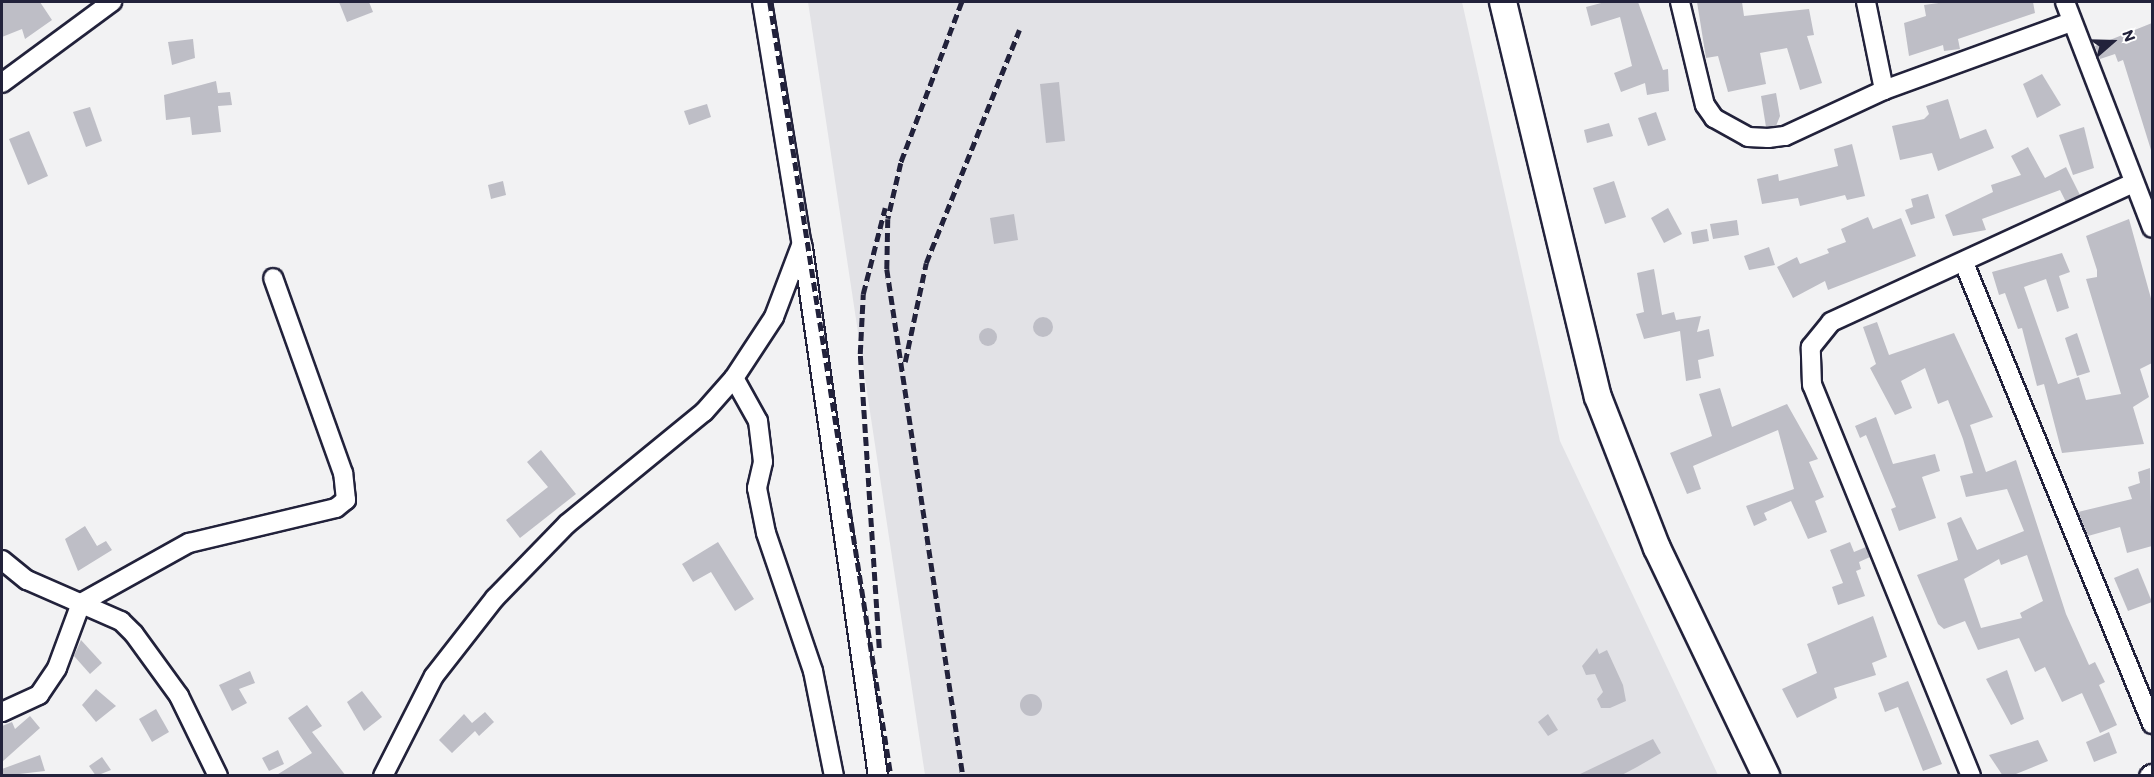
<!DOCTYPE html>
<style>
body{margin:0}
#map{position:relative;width:2154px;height:777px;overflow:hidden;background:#f2f2f3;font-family:Itim,sans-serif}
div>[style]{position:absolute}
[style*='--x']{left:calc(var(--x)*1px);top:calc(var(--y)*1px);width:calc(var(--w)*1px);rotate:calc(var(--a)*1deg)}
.built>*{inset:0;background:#e2e2e6}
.building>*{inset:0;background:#bebec6}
.round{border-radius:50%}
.roads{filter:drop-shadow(2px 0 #22223b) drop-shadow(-2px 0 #22223b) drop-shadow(0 2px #22223b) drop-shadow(0 -2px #22223b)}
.minor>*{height:18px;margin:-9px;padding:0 9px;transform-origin:9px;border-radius:9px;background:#fff}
.secondary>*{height:26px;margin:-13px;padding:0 13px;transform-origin:13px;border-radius:13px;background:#fff}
.rail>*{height:4.5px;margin-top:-2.25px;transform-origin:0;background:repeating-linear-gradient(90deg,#22223b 0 9px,transparent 0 13.5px)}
span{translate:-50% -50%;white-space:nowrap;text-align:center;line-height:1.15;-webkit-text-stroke:6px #fff;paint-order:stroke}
.frame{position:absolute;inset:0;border:3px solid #22223b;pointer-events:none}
.north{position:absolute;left:2082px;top:12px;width:60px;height:60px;-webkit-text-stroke:4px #fff;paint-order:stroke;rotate:70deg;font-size:16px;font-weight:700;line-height:24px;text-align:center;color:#22223b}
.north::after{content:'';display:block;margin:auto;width:21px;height:27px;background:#22223b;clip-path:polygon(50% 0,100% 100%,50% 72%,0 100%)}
</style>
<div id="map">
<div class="built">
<i style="clip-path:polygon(808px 2px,1462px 2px,1560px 441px,1718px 775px,925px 775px)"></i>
</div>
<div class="building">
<i style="clip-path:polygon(2px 2px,40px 2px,52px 20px,25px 39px,22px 29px,2px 37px)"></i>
<i style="clip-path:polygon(339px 2px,369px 2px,373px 12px,347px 22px)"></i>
<i style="clip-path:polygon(1605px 2px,1638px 2px,1663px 70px,1668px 69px,1669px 91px,1647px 95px,1645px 83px,1621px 92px,1614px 73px,1632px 66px,1620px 17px,1591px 26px,1586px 7px)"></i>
<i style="clip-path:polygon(1697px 2px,1742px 2px,1744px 16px,1809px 9px,1814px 35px,1807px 36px,1822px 83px,1800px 90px,1787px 48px,1760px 53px,1766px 84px,1728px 92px,1718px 56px,1706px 58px)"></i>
<i style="clip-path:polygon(1946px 2px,2033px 2px,2035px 13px,1958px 39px,1960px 49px,1944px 51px,1943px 45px,1909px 56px,1904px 23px,1926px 16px,1924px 5px)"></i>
<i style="clip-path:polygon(2152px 23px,2152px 149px,2151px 150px,2123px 60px,2118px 62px,2115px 54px,2100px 59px,2095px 46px)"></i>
<i style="clip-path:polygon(193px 39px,195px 58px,172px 65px,168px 42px)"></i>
<i style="clip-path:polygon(2042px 74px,2061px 105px,2037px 118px,2023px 84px)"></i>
<i style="clip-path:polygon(216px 81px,218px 93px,230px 92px,232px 105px,218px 106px,221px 132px,192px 135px,190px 117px,166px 120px,164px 95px)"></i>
<i style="clip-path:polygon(1059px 82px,1065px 141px,1046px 143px,1040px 84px)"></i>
<i style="clip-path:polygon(1776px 93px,1780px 116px,1776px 126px,1766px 127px,1761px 96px)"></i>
<i style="clip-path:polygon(1948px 99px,1960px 139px,1986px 129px,1994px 148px,1938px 171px,1932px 153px,1900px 160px,1892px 126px,1924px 119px,1929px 114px,1926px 106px)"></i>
<i style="clip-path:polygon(707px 104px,711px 117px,689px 125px,684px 111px)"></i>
<i style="clip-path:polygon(90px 107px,102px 141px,86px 147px,73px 112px)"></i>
<i style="clip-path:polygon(1656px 112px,1666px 140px,1648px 146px,1638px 118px)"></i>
<i style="clip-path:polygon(1609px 123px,1613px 136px,1587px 143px,1584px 130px)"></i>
<i style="clip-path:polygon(2084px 127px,2094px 168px,2073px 175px,2059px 135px)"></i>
<i style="clip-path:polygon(29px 131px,48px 176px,28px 185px,9px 139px)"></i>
<i style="clip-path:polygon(1852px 144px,1865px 196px,1847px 200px,1845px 195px,1800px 206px,1798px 198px,1762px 204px,1757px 179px,1778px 174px,1779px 181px,1838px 166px,1834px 149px)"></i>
<i style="clip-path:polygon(2028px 147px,2045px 178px,2066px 167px,2080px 195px,2066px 202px,2060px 190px,1982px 219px,1986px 230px,1953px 236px,1945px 215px,1993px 192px,1991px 185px,2021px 175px,2011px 156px)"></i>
<i style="clip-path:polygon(503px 181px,506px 195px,491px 199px,488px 185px)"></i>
<i style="clip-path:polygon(1614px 181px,1626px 217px,1605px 224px,1593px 188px)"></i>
<i style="clip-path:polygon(1928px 194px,1935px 218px,1911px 225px,1905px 210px,1913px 207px,1911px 199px)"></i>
<i style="clip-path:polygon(1668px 208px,1682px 234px,1664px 243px,1651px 218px)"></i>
<i style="clip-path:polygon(1014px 214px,1018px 240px,994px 244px,990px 218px)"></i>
<i style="clip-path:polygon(1868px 217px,1873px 229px,1901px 218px,1916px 256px,1828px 290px,1825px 281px,1793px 298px,1777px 267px,1797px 257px,1800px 264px,1829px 253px,1827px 249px,1846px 242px,1841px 229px)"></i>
<i style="clip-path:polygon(2129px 219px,2152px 302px,2152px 363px,2140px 369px,2149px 397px,2133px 407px,2144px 444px,2062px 453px,2044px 384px,2037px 386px,2022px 328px,2018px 329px,2005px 293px,1999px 295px,1992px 272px,2062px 253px,2070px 272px,2059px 276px,2069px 308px,2057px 312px,2046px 279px,2024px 287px,2058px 384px,2079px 377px,2086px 400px,2121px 394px,2086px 279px,2097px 277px,2097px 270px,2086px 236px)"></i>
<i style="clip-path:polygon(1737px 220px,1739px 235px,1713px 239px,1710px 224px)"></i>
<i style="clip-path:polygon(1707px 229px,1709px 241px,1693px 244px,1691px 232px)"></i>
<i style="clip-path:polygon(1769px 247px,1775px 265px,1749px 270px,1744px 256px)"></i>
<i style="clip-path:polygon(1654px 269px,1662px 315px,1674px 312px,1676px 320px,1701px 316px,1697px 332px,1709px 329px,1714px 356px,1698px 360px,1701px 378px,1686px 381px,1680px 331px,1644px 339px,1636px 314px,1644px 312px,1637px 273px)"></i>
<i class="round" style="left:1033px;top:317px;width:20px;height:20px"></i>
<i style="clip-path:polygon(evenodd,1877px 322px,1889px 355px,1954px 333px,1993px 417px,1970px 425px,1986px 472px,2016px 460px,2066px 614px,2089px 665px,2095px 662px,2105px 682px,2099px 685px,2117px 725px,2100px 733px,2082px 693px,2062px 702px,2045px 667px,2035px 672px,2019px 638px,1978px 650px,1965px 621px,1944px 629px,1938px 624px,1917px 575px,1958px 560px,1947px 523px,1961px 517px,1977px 550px,2024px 531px,2007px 489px,1966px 497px,1960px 476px,1973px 473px,1963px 439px,1948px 400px,1938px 404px,1925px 368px,1901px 381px,1912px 408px,1895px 415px,1870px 368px,1876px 364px,1863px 327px,1877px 322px,2027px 555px,2043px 601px,2020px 613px,2022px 618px,1981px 628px,1964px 579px,1999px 559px,2001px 565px,2027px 555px)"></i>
<i class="round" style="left:979px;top:328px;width:18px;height:18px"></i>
<i style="clip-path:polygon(2077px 333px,2090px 372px,2077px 376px,2065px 338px)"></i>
<i style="clip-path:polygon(1720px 388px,1732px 427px,1787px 404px,1818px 459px,1809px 462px,1824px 497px,1815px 501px,1827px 532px,1808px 539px,1791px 501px,1764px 513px,1767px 520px,1754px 526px,1746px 506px,1794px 489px,1778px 430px,1693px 466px,1701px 489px,1687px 494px,1670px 453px,1712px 436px,1699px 394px)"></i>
<i style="clip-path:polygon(1876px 417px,1893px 464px,1935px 454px,1940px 471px,1922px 477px,1936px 518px,1899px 531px,1891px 509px,1896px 507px,1866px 435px,1860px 438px,1855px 426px)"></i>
<i style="clip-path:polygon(541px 450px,576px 494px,520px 538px,506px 520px,548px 487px,527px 462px)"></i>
<i style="clip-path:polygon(2150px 468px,2152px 546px,2127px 553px,2120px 527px,2088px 536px,2078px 512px,2132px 499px,2128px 487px,2140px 483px,2138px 472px)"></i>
<i style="clip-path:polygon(85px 526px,97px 546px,106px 541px,112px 550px,78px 571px,65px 539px)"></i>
<i style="clip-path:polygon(718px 542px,754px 599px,735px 611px,711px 572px,693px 582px,682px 564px)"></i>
<i style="clip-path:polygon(1850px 542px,1854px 552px,1866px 547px,1870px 557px,1859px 562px,1861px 569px,1856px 571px,1865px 596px,1838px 605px,1832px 587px,1843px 583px,1830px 550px)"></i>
<i style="clip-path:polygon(2138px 568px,2152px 602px,2128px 611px,2114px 578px)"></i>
<i style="clip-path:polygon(1873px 616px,1887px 657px,1872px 663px,1876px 675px,1834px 688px,1837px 698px,1797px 718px,1782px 689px,1817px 673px,1807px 644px)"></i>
<i style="clip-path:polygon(81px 640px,102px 663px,90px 674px,74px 656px)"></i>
<i style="clip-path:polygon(1597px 648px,1599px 654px,1607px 650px,1623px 685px,1626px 701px,1610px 708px,1601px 708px,1597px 699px,1603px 692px,1595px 674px,1586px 675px,1582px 666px)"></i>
<i style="clip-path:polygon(2007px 670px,2024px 719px,2011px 725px,1986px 679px)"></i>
<i style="clip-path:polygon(250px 671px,255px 683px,239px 689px,247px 703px,232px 711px,219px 685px)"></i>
<i style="clip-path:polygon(1908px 681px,1942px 764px,1923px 771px,1898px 707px,1885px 712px,1878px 693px)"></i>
<i style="clip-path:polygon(96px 689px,116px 706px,96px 722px,82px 705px)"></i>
<i style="clip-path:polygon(362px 691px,382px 717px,364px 731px,347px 702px)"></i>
<i class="round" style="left:1020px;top:694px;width:22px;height:22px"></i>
<i style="clip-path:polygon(307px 705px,322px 726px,312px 732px,346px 776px,275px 776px,312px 753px,288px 718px)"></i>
<i style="clip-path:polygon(156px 709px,169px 732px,152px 742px,139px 719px)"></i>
<i style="clip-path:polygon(485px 712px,494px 722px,479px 736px,475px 731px,452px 753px,439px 740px,464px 714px,472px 723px)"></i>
<i style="clip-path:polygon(1548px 714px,1558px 730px,1548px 736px,1538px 722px)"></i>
<i style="clip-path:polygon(30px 716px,40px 728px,2px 762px,2px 726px,12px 722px,15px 729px)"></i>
<i style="clip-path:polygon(2109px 732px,2117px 753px,2094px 762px,2086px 742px)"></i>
<i style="clip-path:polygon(1653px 739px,1661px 753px,1637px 767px,1620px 776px,1576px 776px)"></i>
<i style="clip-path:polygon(2038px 740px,2048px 761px,2011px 776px,2003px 776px,1989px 755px)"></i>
<i style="clip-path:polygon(278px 750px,284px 764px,269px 771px,262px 758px)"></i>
<i style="clip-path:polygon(40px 755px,45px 771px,2px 776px,2px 769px)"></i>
<i style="clip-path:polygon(102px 757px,111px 770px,96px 776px,89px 766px)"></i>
</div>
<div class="roads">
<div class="minor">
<i style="--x:762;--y:2;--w:247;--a:80.7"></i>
<i style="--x:1680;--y:2;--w:106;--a:76.4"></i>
<i style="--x:1705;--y:105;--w:16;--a:55"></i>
<i style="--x:1714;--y:118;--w:39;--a:29"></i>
<i style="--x:1748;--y:137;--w:20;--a:3"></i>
<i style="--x:1768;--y:138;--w:17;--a:-7"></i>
<i style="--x:1785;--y:136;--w:109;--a:-24.9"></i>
<i style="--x:1884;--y:90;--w:199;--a:-20"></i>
<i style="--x:1866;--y:2;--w:90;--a:78.4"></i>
<i style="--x:2065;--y:2;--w:242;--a:68.9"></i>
<i style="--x:2;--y:83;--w:137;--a:-36.4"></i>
<i style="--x:803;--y:248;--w:533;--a:81.92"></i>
<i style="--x:1964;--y:263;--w:498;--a:67.8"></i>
<i style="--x:734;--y:378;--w:49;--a:60.8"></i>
<i style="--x:758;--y:421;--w:41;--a:83"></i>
<i style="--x:763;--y:462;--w:27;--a:103"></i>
<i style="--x:757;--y:488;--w:46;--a:78.7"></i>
<i style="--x:766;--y:533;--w:146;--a:71.2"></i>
<i style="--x:813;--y:671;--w:107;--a:78.7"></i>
<i style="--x:2;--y:560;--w:32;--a:39"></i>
<i style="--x:27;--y:580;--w:103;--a:23.6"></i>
<i style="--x:121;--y:621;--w:18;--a:45"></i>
<i style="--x:134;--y:634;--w:77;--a:54"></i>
<i style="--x:179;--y:696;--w:89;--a:64"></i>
<i style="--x:2;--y:712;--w:41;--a:-24.7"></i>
<i style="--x:39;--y:695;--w:32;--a:-56"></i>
<i style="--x:57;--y:668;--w:69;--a:-69.7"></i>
<i style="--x:81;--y:603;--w:124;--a:-29.1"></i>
<i style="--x:189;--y:543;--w:151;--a:-13.4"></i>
<i style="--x:336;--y:508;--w:13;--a:-39"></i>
<i style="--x:346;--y:500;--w:27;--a:-96"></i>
<i style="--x:343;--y:473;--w:207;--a:-109.7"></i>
<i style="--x:383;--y:776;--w:112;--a:-63"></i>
<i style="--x:434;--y:676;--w:99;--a:-52"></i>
<i style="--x:495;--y:598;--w:103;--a:-45.8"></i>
<i style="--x:567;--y:524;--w:177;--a:-39.3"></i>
<i style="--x:704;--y:412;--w:45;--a:-48.6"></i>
<i style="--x:734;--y:378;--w:73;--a:-56.7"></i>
<i style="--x:774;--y:317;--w:79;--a:-69.3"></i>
<i style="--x:1971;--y:776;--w:422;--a:-112.1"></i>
<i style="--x:1812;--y:385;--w:38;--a:-92"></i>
<i style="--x:1811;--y:347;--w:32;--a:-51"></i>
<i style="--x:1831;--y:322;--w:332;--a:-24.7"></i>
<i style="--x:2149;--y:776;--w:4;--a:-34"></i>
</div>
<div class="secondary">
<i style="--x:1503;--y:2;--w:406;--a:76.5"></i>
<i style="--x:1598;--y:397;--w:162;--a:68.7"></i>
<i style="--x:1657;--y:548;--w:253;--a:64.4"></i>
</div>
</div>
<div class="rail">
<i style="--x:770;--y:2;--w:783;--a:81.11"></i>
<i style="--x:962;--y:2;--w:172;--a:110.8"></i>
<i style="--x:901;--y:163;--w:57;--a:103.1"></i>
<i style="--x:888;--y:219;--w:50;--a:91.1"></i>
<i style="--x:887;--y:269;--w:513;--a:81.47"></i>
<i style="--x:905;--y:362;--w:101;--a:-78"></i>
<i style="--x:926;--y:263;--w:251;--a:-68.2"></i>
<i style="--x:879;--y:648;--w:295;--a:-93.7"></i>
<i style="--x:860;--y:354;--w:60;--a:-87.1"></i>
<i style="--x:863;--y:294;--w:89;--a:-75.7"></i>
</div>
<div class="frame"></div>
<div class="north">N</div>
</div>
